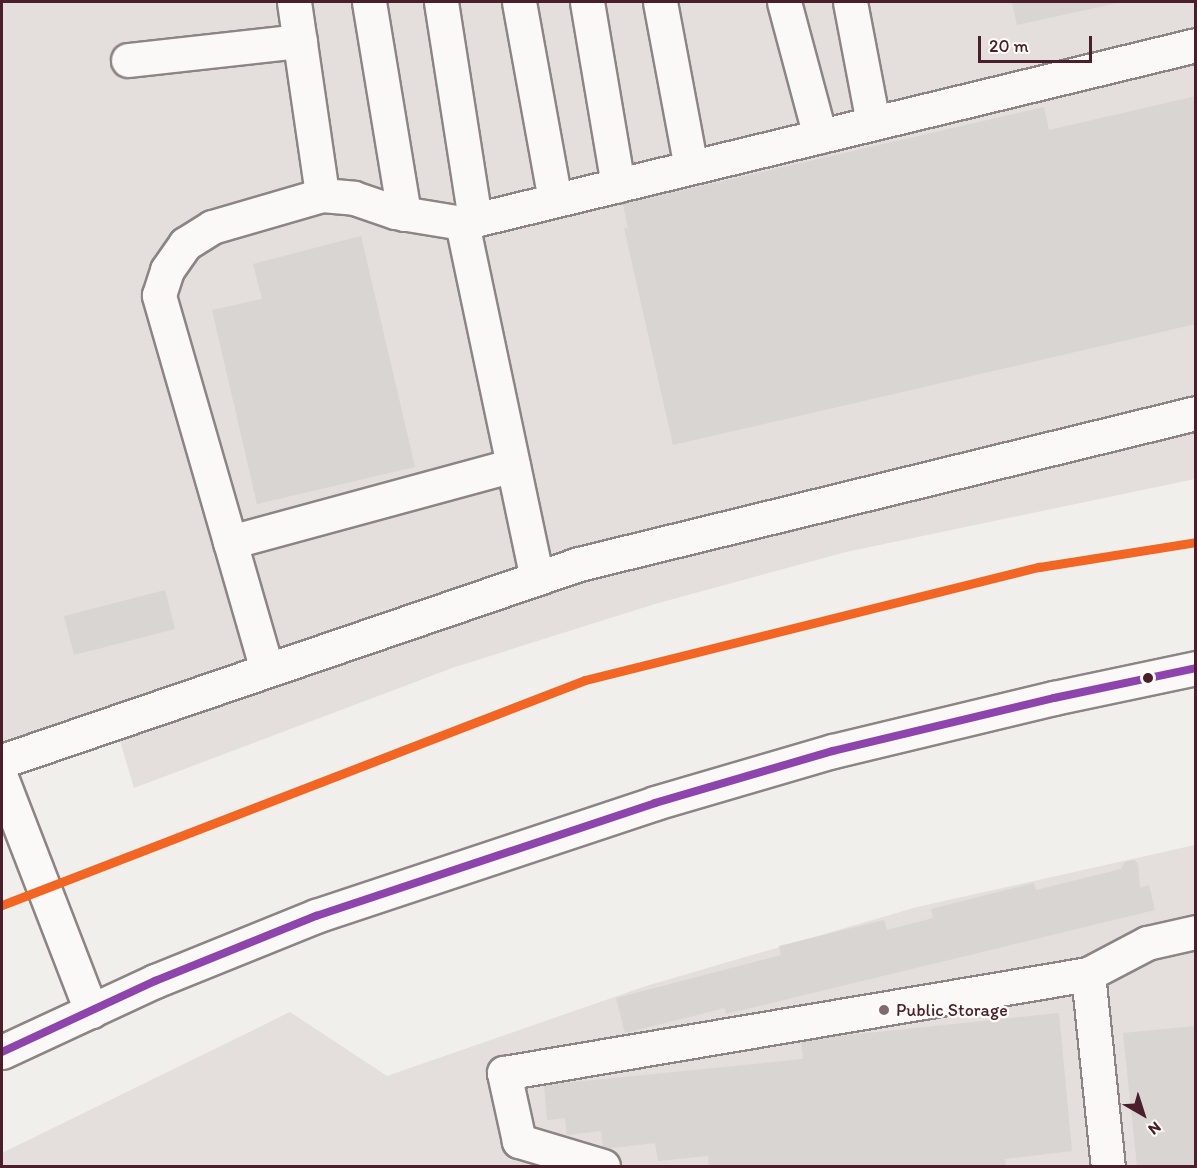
<!DOCTYPE html>
<style>
body{margin:0}
#map{position:relative;width:1197px;height:1168px;overflow:hidden;background:#f1efec;font-family:Itim,sans-serif}
div>[style]{position:absolute}
[style*='--x']{left:calc(var(--x)*1px);top:calc(var(--y)*1px);width:calc(var(--w)*1px);rotate:calc(var(--a)*1deg)}
.built>*{inset:0;background:#e4dedd}
.green>*{inset:0;background:#e4dedc}
.building>*{inset:0;background:#d8d5d3}
.roads{filter:drop-shadow(2px 0 #8d8485) drop-shadow(-2px 0 #8d8485) drop-shadow(0 2px #8d8485) drop-shadow(0 -2px #8d8485)}
.minor>*{height:33px;margin:-16.5px;padding:0 16.5px;transform-origin:16.5px;border-radius:16.5px;background:#faf9f7}
.major>*{height:33px;margin:-16.5px;padding:0 16.5px;transform-origin:16.5px;border-radius:16.5px;background:#faf9f7}
.bus-1>*{height:8px;margin:-4px;padding:0 4px;transform-origin:4px;border-radius:4px;background:#8e44ad}
.rail-1>*{height:9px;margin:-4.5px;padding:0 4.5px;transform-origin:4.5px;border-radius:4.5px;background:#f26522}
.dots>*{width:16px;height:16px;translate:-50% -50%;box-sizing:border-box;border:3px solid #fdfcf7;border-radius:50%}
span{translate:-50% -50%;white-space:nowrap;text-align:center;line-height:1.15;-webkit-text-stroke:4.5px #fdfcf7;paint-order:stroke}
.poi-label{font-size:18px;color:#4a1f2b}
.left{translate:0 -50%;text-align:left}
.frame{position:absolute;inset:0;border:3px solid #4a1f2b;pointer-events:none}
.north{position:absolute;left:1113px;top:1084px;width:60px;height:60px;-webkit-text-stroke:4px #fdfcf7;paint-order:stroke;rotate:141deg;font-size:16px;font-weight:700;line-height:24px;text-align:center;color:#4a1f2b}
.north::after{content:'';display:block;margin:auto;width:21px;height:27px;background:#4a1f2b;clip-path:polygon(50% 0,100% 100%,50% 72%,0 100%)}
.scale{position:absolute;left:978px;top:36px;width:114px;height:27px;box-sizing:border-box;border:3px solid #4a1f2b;border-top:0;padding-left:8px;font-size:18px;line-height:21px;white-space:nowrap;color:#4a1f2b;-webkit-text-stroke:4px #fdfcf7;paint-order:stroke}
</style>
<div id="map">
<div class="built">
<i style="clip-path:polygon(2px 2px,1195px 2px,1195px 479px,846px 552px,655px 604px,455px 667px,134px 788px,114px 721px,2px 764px)"></i>
<i style="clip-path:polygon(1195px 845px,1195px 1166px,171px 1166px,387px 1076px,646px 986px,917px 907px)"></i>
</div>
<div class="green">
<i style="clip-path:polygon(290px 1012px,387px 1076px,408px 1164px,465px 1166px,2px 1166px,2px 1153px)"></i>
</div>
<div class="building">
<i style="clip-path:polygon(1012px 2px,1122px 2px,1017px 25px)"></i>
<i style="clip-path:polygon(1196px 96px,1196px 324px,673px 445px,624px 228px,628px 228px,623px 204px,1044px 107px,1049px 130px)"></i>
<i style="clip-path:polygon(361px 236px,415px 467px,257px 504px,212px 310px,262px 299px,253px 264px)"></i>
<i style="clip-path:polygon(165px 590px,175px 629px,74px 655px,64px 616px)"></i>
<i style="clip-path:polygon(1133px 860px,1138px 863px,1140px 888px,1149px 885px,1155px 910px,726px 1014px,725px 1008px,625px 1033px,616px 998px,781px 955px,779px 946px,884px 920px,887px 930px,933px 918px,931px 909px,1034px 883px,1036px 890px,1121px 869px,1125px 862px)"></i>
<i style="clip-path:polygon(1059px 1013px,1072px 1151px,1005px 1159px,1006px 1166px,709px 1166px,708px 1156px,658px 1161px,655px 1143px,603px 1149px,601px 1131px,567px 1135px,565px 1118px,547px 1120px,544px 1085px,803px 1059px,801px 1040px)"></i>
<i style="clip-path:polygon(1196px 1026px,1196px 1166px,1137px 1166px,1123px 1033px)"></i>
</div>
<div class="roads">
<div class="minor">
<i style="--x:294;--y:2;--w:195;--a:81.7"></i>
<i style="--x:369;--y:2;--w:215;--a:80.6"></i>
<i style="--x:441;--y:2;--w:221;--a:81.1"></i>
<i style="--x:519;--y:2;--w:201;--a:79.7"></i>
<i style="--x:587;--y:2;--w:186;--a:80.4"></i>
<i style="--x:660;--y:2;--w:168;--a:79.4"></i>
<i style="--x:784;--y:2;--w:139;--a:75"></i>
<i style="--x:850;--y:2;--w:123;--a:79.2"></i>
<i style="--x:128;--y:60;--w:173;--a:-6.3"></i>
<i style="--x:462;--y:223;--w:363;--a:78.1"></i>
<i style="--x:230;--y:542;--w:293;--a:-15.2"></i>
<i style="--x:267;--y:670;--w:390;--a:-106.1"></i>
<i style="--x:159;--y:295;--w:26;--a:-72"></i>
<i style="--x:167;--y:270;--w:32;--a:-55"></i>
<i style="--x:185;--y:244;--w:32;--a:-32"></i>
<i style="--x:212;--y:227;--w:115;--a:-16.2"></i>
<i style="--x:322;--y:195;--w:32;--a:5"></i>
<i style="--x:354;--y:198;--w:43;--a:18.9"></i>
<i style="--x:395;--y:212;--w:68;--a:9.3"></i>
<i style="--x:462;--y:223;--w:755;--a:-13.63"></i>
<i style="--x:2;--y:761;--w:610;--a:-18.85"></i>
<i style="--x:579;--y:564;--w:635;--a:-13.75"></i>
<i style="--x:2;--y:780;--w:248;--a:68.9"></i>
<i style="--x:1088;--y:974;--w:193;--a:84.1"></i>
<i style="--x:603;--y:1166;--w:88;--a:-163.4"></i>
<i style="--x:519;--y:1141;--w:70;--a:-102.4"></i>
<i style="--x:504;--y:1073;--w:592;--a:-9.62"></i>
<i style="--x:1088;--y:974;--w:67;--a:-27.7"></i>
<i style="--x:1147;--y:943;--w:50;--a:-12.7"></i>
</div>
<div class="major">
<i style="--x:2;--y:1052;--w:169;--a:-24.9"></i>
<i style="--x:155;--y:981;--w:174;--a:-22"></i>
<i style="--x:316;--y:916;--w:357;--a:-18.4"></i>
<i style="--x:655;--y:803;--w:185;--a:-16.3"></i>
<i style="--x:833;--y:751;--w:227;--a:-13.5"></i>
<i style="--x:1054;--y:698;--w:145;--a:-11.9"></i>
</div>
</div>
<div class="bus-1">
<i style="--x:2;--y:1052;--w:169;--a:-24.9"></i>
<i style="--x:155;--y:981;--w:174;--a:-22"></i>
<i style="--x:316;--y:916;--w:357;--a:-18.4"></i>
<i style="--x:655;--y:803;--w:185;--a:-16.3"></i>
<i style="--x:833;--y:751;--w:227;--a:-13.5"></i>
<i style="--x:1054;--y:698;--w:145;--a:-11.9"></i>
</div>
<div class="rail-1">
<i style="--x:2;--y:905;--w:625;--a:-21.1"></i>
<i style="--x:585;--y:680;--w:468;--a:-14"></i>
<i style="--x:1039;--y:567;--w:159;--a:-9"></i>
</div>
<div class="dots">
<i style="left:1148px;top:678px;background:#4a1f2b"></i>
<i style="left:884px;top:1010px;background:#84686f"></i>
</div>
<div class="poi-label">
<span class="left" style="left:896px;top:1010px">Public Storage</span>
</div>
<div class="frame"></div>
<div class="north">N</div>
<div class="scale">20 m</div>
</div>
